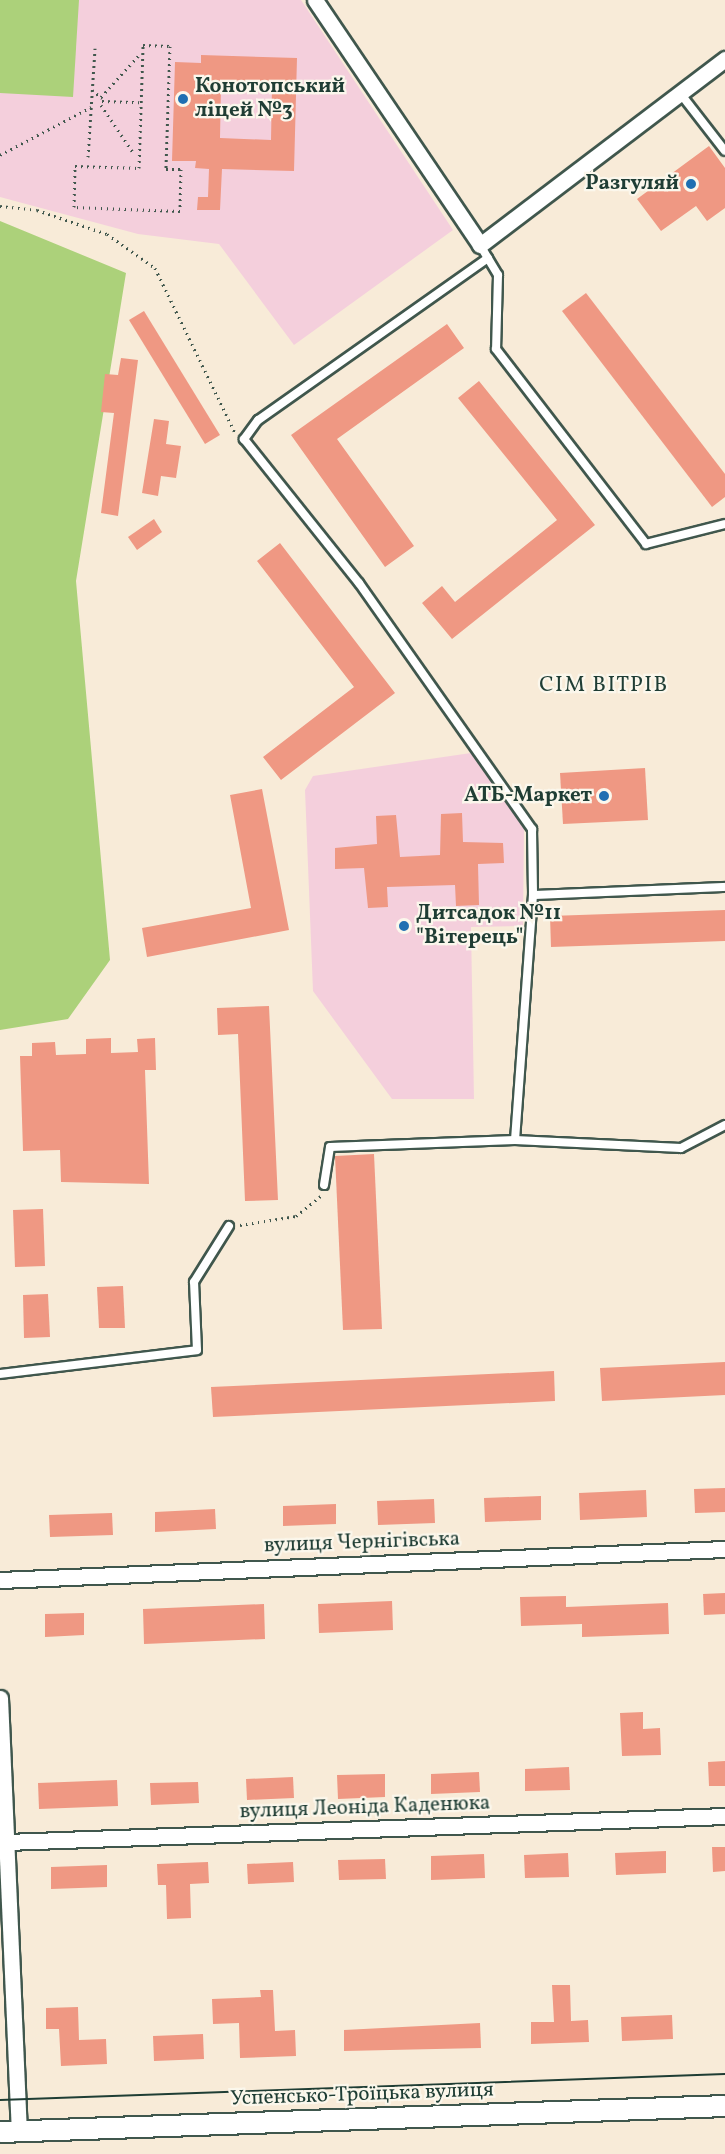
<!DOCTYPE html>
<meta charset="utf-8">
<style>
body{margin:0}
#map{position:relative;width:725px;height:2154px;overflow:hidden;background:#f8ebd8;font-family:Vollkorn,serif}
div>[style]{position:absolute}
[style*='--x']{left:calc(var(--x)*1px);top:calc(var(--y)*1px);width:calc(var(--w)*1px);rotate:calc(var(--a)*1deg)}
.built>*{inset:0;background:#f4cfdc}
.green>*{inset:0;background:#acd17a}
.building>*{inset:0;background:#ef9883}
.path>*{height:3px;margin-top:-1.5px;transform-origin:0;background:repeating-linear-gradient(90deg,#40574d 0 1.5px,transparent 0 6px)}
.roads{filter:drop-shadow(2px 0 #40574d) drop-shadow(-2px 0 #40574d) drop-shadow(0 2px #40574d) drop-shadow(0 -2px #40574d)}
.service>*{height:8px;margin:-4px;padding:0 4px;transform-origin:4px;border-radius:4px;background:#fff}
.minor>*{height:15px;margin:-7.5px;padding:0 7.5px;transform-origin:7.5px;border-radius:7.5px;background:#fff}
.tertiary>*{height:20px;margin:-10px;padding:0 10px;transform-origin:10px;border-radius:10px;background:#fff}
.tram>*{height:1.5px;margin:-0.75px;padding:0 0.75px;transform-origin:0.75px;border-radius:0.75px;background:#1f3d34}
.dots>*{width:16px;height:16px;translate:-50% -50%;box-sizing:border-box;border:3px solid #fbf7ec;border-radius:50%}
span{translate:-50% -50%;white-space:nowrap;text-align:center;line-height:1.15;-webkit-text-stroke:4.5px #fbf7ec;paint-order:stroke}
.poi-label{font-size:21px;color:#1f3d34;font-weight:700}
.left{translate:0 -50%;text-align:left}
.right{translate:-100% -50%;text-align:right}
.street-label{font-size:21px;color:#1f3d34}
.neighbourhood-label{font-size:22px;color:#1f3d34;letter-spacing:1.5px}
</style>
<div id="map">
<div class="built">
<i style="clip-path:polygon(0 0,301px 0,453px 230px,294px 345px,219px 244px,138px 234px,0 197px)"></i>
<i style="clip-path:polygon(471px 753px,524px 827px,523px 926px,471px 927px,474px 1099px,392px 1099px,313px 991px,305px 790px,313px 776px)"></i>
</div>
<div class="green">
<i style="clip-path:polygon(0 0,79px 0,73px 97px,0 93px)"></i>
<i style="clip-path:polygon(0 221px,126px 273px,76px 581px,110px 960px,68px 1019px,0 1030px)"></i>
</div>
<div class="building">
<i style="clip-path:polygon(evenodd,201px 55px,297px 58px,294px 171px,222px 169px,220px 210px,197px 210px,198px 197px,208px 197px,209px 169px,195px 168px,196px 161px,172px 161px,175px 62px,201px 63px,201px 55px,221px 85px,272px 86px,271px 140px,220px 138px,221px 85px)"></i>
<i style="clip-path:polygon(709px 146px,725px 168px,725px 208px,707px 221px,696px 206px,661px 231px,637px 199px)"></i>
<i style="clip-path:polygon(586px 293px,725px 474px,725px 497px,712px 507px,562px 311px)"></i>
<i style="clip-path:polygon(144px 311px,220px 435px,205px 444px,129px 320px)"></i>
<i style="clip-path:polygon(447px 324px,464px 348px,337px 439px,414px 546px,385px 567px,291px 435px)"></i>
<i style="clip-path:polygon(121px 358px,138px 360px,118px 516px,101px 513px,114px 413px,101px 412px,105px 374px,118px 375px)"></i>
<i style="clip-path:polygon(479px 381px,595px 525px,452px 639px,422px 603px,442px 586px,455px 602px,557px 520px,458px 398px)"></i>
<i style="clip-path:polygon(154px 419px,169px 421px,166px 444px,181px 446px,176px 478px,161px 476px,158px 496px,142px 493px)"></i>
<i style="clip-path:polygon(154px 519px,162px 532px,137px 550px,128px 537px)"></i>
<i style="clip-path:polygon(280px 543px,395px 693px,281px 780px,263px 757px,354px 687px,257px 561px)"></i>
<i style="clip-path:polygon(645px 768px,648px 820px,563px 824px,560px 773px)"></i>
<i style="clip-path:polygon(262px 789px,289px 930px,147px 957px,142px 928px,251px 908px,230px 795px)"></i>
<i style="clip-path:polygon(462px 813px,463px 842px,503px 843px,504px 863px,478px 864px,479px 905px,456px 906px,455px 885px,387px 887px,388px 907px,368px 908px,364px 868px,335px 869px,335px 848px,377px 844px,376px 816px,396px 815px,400px 857px,440px 855px,441px 814px)"></i>
<i style="clip-path:polygon(725px 910px,725px 941px,551px 947px,550px 916px)"></i>
<i style="clip-path:polygon(269px 1006px,278px 1200px,245px 1201px,238px 1034px,218px 1035px,217px 1008px)"></i>
<i style="clip-path:polygon(111px 1038px,111px 1053px,138px 1052px,137px 1039px,155px 1038px,156px 1070px,145px 1070px,149px 1184px,61px 1182px,60px 1150px,23px 1151px,20px 1056px,32px 1056px,32px 1043px,55px 1042px,56px 1055px,86px 1054px,86px 1039px)"></i>
<i style="clip-path:polygon(374px 1154px,382px 1329px,343px 1330px,335px 1156px)"></i>
<i style="clip-path:polygon(43px 1209px,45px 1266px,15px 1267px,13px 1210px)"></i>
<i style="clip-path:polygon(123px 1286px,125px 1328px,99px 1328px,97px 1287px)"></i>
<i style="clip-path:polygon(48px 1294px,50px 1337px,24px 1338px,23px 1295px)"></i>
<i style="clip-path:polygon(725px 1362px,725px 1395px,602px 1401px,600px 1368px)"></i>
<i style="clip-path:polygon(554px 1371px,555px 1401px,213px 1417px,211px 1387px)"></i>
<i style="clip-path:polygon(725px 1488px,725px 1512px,695px 1513px,694px 1489px)"></i>
<i style="clip-path:polygon(646px 1490px,647px 1517px,580px 1520px,579px 1493px)"></i>
<i style="clip-path:polygon(541px 1496px,541px 1520px,485px 1522px,484px 1498px)"></i>
<i style="clip-path:polygon(434px 1499px,435px 1523px,378px 1525px,377px 1501px)"></i>
<i style="clip-path:polygon(336px 1504px,336px 1524px,283px 1526px,283px 1506px)"></i>
<i style="clip-path:polygon(215px 1509px,216px 1529px,155px 1532px,155px 1512px)"></i>
<i style="clip-path:polygon(112px 1513px,113px 1535px,50px 1537px,49px 1515px)"></i>
<i style="clip-path:polygon(725px 1593px,725px 1614px,704px 1615px,703px 1594px)"></i>
<i style="clip-path:polygon(566px 1596px,566px 1607px,668px 1603px,669px 1634px,582px 1637px,582px 1624px,521px 1626px,520px 1597px)"></i>
<i style="clip-path:polygon(392px 1601px,393px 1630px,319px 1633px,318px 1604px)"></i>
<i style="clip-path:polygon(264px 1604px,265px 1639px,144px 1644px,143px 1609px)"></i>
<i style="clip-path:polygon(84px 1613px,84px 1635px,45px 1637px,45px 1614px)"></i>
<i style="clip-path:polygon(643px 1712px,643px 1729px,660px 1728px,661px 1755px,622px 1756px,620px 1713px)"></i>
<i style="clip-path:polygon(725px 1761px,725px 1786px,709px 1786px,708px 1762px)"></i>
<i style="clip-path:polygon(569px 1767px,570px 1790px,525px 1791px,525px 1769px)"></i>
<i style="clip-path:polygon(479px 1772px,480px 1792px,431px 1794px,431px 1774px)"></i>
<i style="clip-path:polygon(385px 1774px,385px 1797px,338px 1799px,337px 1775px)"></i>
<i style="clip-path:polygon(293px 1777px,294px 1798px,247px 1800px,246px 1779px)"></i>
<i style="clip-path:polygon(117px 1780px,118px 1806px,39px 1809px,38px 1783px)"></i>
<i style="clip-path:polygon(198px 1782px,199px 1803px,151px 1805px,150px 1783px)"></i>
<i style="clip-path:polygon(712px 1847px,725px 1847px,725px 1871px,713px 1872px)"></i>
<i style="clip-path:polygon(666px 1851px,666px 1873px,616px 1875px,615px 1853px)"></i>
<i style="clip-path:polygon(568px 1853px,569px 1877px,525px 1878px,524px 1855px)"></i>
<i style="clip-path:polygon(484px 1854px,485px 1878px,431px 1880px,431px 1856px)"></i>
<i style="clip-path:polygon(385px 1859px,386px 1879px,339px 1880px,338px 1860px)"></i>
<i style="clip-path:polygon(208px 1862px,209px 1883px,190px 1884px,191px 1918px,167px 1919px,166px 1885px,158px 1885px,157px 1864px)"></i>
<i style="clip-path:polygon(293px 1862px,294px 1882px,248px 1884px,247px 1864px)"></i>
<i style="clip-path:polygon(107px 1865px,107px 1887px,51px 1889px,51px 1867px)"></i>
<i style="clip-path:polygon(552px 1985px,570px 1985px,571px 2021px,588px 2020px,589px 2042px,531px 2044px,531px 2022px,554px 2022px)"></i>
<i style="clip-path:polygon(260px 1990px,273px 1990px,275px 2031px,295px 2030px,296px 2056px,240px 2058px,239px 2023px,213px 2024px,212px 1999px,261px 1997px)"></i>
<i style="clip-path:polygon(78px 2007px,79px 2040px,106px 2039px,107px 2064px,61px 2066px,59px 2029px,46px 2029px,46px 2008px)"></i>
<i style="clip-path:polygon(672px 2015px,673px 2039px,622px 2041px,621px 2017px)"></i>
<i style="clip-path:polygon(480px 2023px,481px 2048px,344px 2051px,344px 2030px)"></i>
<i style="clip-path:polygon(203px 2034px,204px 2059px,154px 2061px,153px 2036px)"></i>
</div>
<div class="path">
<i style="--x:143;--y:45;--w:27;--a:2"></i>
<i style="--x:170;--y:46;--w:123;--a:91.9"></i>
<i style="--x:166;--y:169;--w:15;--a:0"></i>
<i style="--x:181;--y:169;--w:42;--a:91.4"></i>
<i style="--x:180;--y:211;--w:106;--a:-177.8"></i>
<i style="--x:74;--y:207;--w:41;--a:-88.6"></i>
<i style="--x:75;--y:166;--w:64;--a:1.8"></i>
<i style="--x:139;--y:168;--w:123;--a:-88.1"></i>
<i style="--x:92;--y:90;--w:13;--a:39"></i>
<i style="--x:101;--y:97;--w:58;--a:-47.8"></i>
<i style="--x:102;--y:101;--w:37;--a:2"></i>
<i style="--x:101;--y:105;--w:59;--a:56"></i>
<i style="--x:0;--y:155;--w:103;--a:-27.8"></i>
<i style="--x:88;--y:157;--w:109;--a:-86.3"></i>
<i style="--x:0;--y:206;--w:37;--a:6"></i>
<i style="--x:37;--y:210;--w:74;--a:18.9"></i>
<i style="--x:107;--y:234;--w:59;--a:35.3"></i>
<i style="--x:155;--y:268;--w:183;--a:64.1"></i>
<i style="--x:240;--y:1225;--w:57;--a:-9.1"></i>
<i style="--x:296;--y:1216;--w:32;--a:-39"></i>
</div>
<div class="roads">
<div class="service">
<i style="--x:680;--y:93;--w:73;--a:52.2"></i>
<i style="--x:480;--y:245;--w:35;--a:59"></i>
<i style="--x:498;--y:275;--w:74;--a:91.5"></i>
<i style="--x:496;--y:349;--w:246;--a:52.4"></i>
<i style="--x:646;--y:544;--w:81;--a:-14.2"></i>
<i style="--x:488;--y:258;--w:281;--a:144.8"></i>
<i style="--x:258;--y:420;--w:24;--a:126"></i>
<i style="--x:244;--y:439;--w:184;--a:51.4"></i>
<i style="--x:359;--y:583;--w:301;--a:54.9"></i>
<i style="--x:532;--y:829;--w:66;--a:89.1"></i>
<i style="--x:515;--y:1140;--w:246;--a:-85.8"></i>
<i style="--x:533;--y:895;--w:192;--a:-2.4"></i>
<i style="--x:324;--y:1185;--w:38;--a:-81"></i>
<i style="--x:330;--y:1147;--w:185;--a:-2.2"></i>
<i style="--x:515;--y:1140;--w:166;--a:2.8"></i>
<i style="--x:681;--y:1148;--w:50;--a:-27.6"></i>
<i style="--x:0;--y:1374;--w:198;--a:-6.9"></i>
<i style="--x:197;--y:1350;--w:68;--a:-92.5"></i>
<i style="--x:194;--y:1282;--w:66;--a:-58"></i>
</div>
<div class="minor">
<i style="--x:315;--y:0;--w:295;--a:56"></i>
<i style="--x:480;--y:245;--w:308;--a:-37.2"></i>
<i style="--x:0;--y:1580;--w:726;--a:-2.45"></i>
<i style="--x:0;--y:1698;--w:434;--a:87.5"></i>
<i style="--x:6;--y:1842;--w:719;--a:-2.07"></i>
</div>
<div class="tertiary">
<i style="--x:0;--y:2132;--w:725;--a:-2.05"></i>
</div>
</div>
<div class="tram">
<i style="--x:0;--y:2100;--w:725;--a:-2.05"></i>
</div>
<div class="dots">
<i style="left:183px;top:99px;background:#1f6fb2"></i>
<i style="left:691px;top:184px;background:#1f6fb2"></i>
<i style="left:604px;top:796px;background:#1f6fb2"></i>
<i style="left:404px;top:926px;background:#1f6fb2"></i>
</div>
<div class="poi-label">
<span class="left" style="left:195px;top:99px">Конотопський<br>ліцей №3</span>
<span class="right" style="left:679px;top:184px">Разгуляй</span>
<span class="right" style="left:592px;top:796px">АТБ-Маркет</span>
<span class="left" style="left:416px;top:926px">Дитсадок №11<br>"Вітерець"</span>
</div>
<div class="street-label">
<span style="left:362px;top:1543px;rotate:-2deg">вулиця Чернігівська</span>
<span style="left:365px;top:1808px;rotate:-2deg">вулиця Леоніда Каденюка</span>
<span style="left:362px;top:2095px;rotate:-2deg">Успенсько-Троїцька вулиця</span>
</div>
<div class="neighbourhood-label">
<span style="left:604px;top:686px">СІМ ВІТРІВ</span>
</div>
</div>
